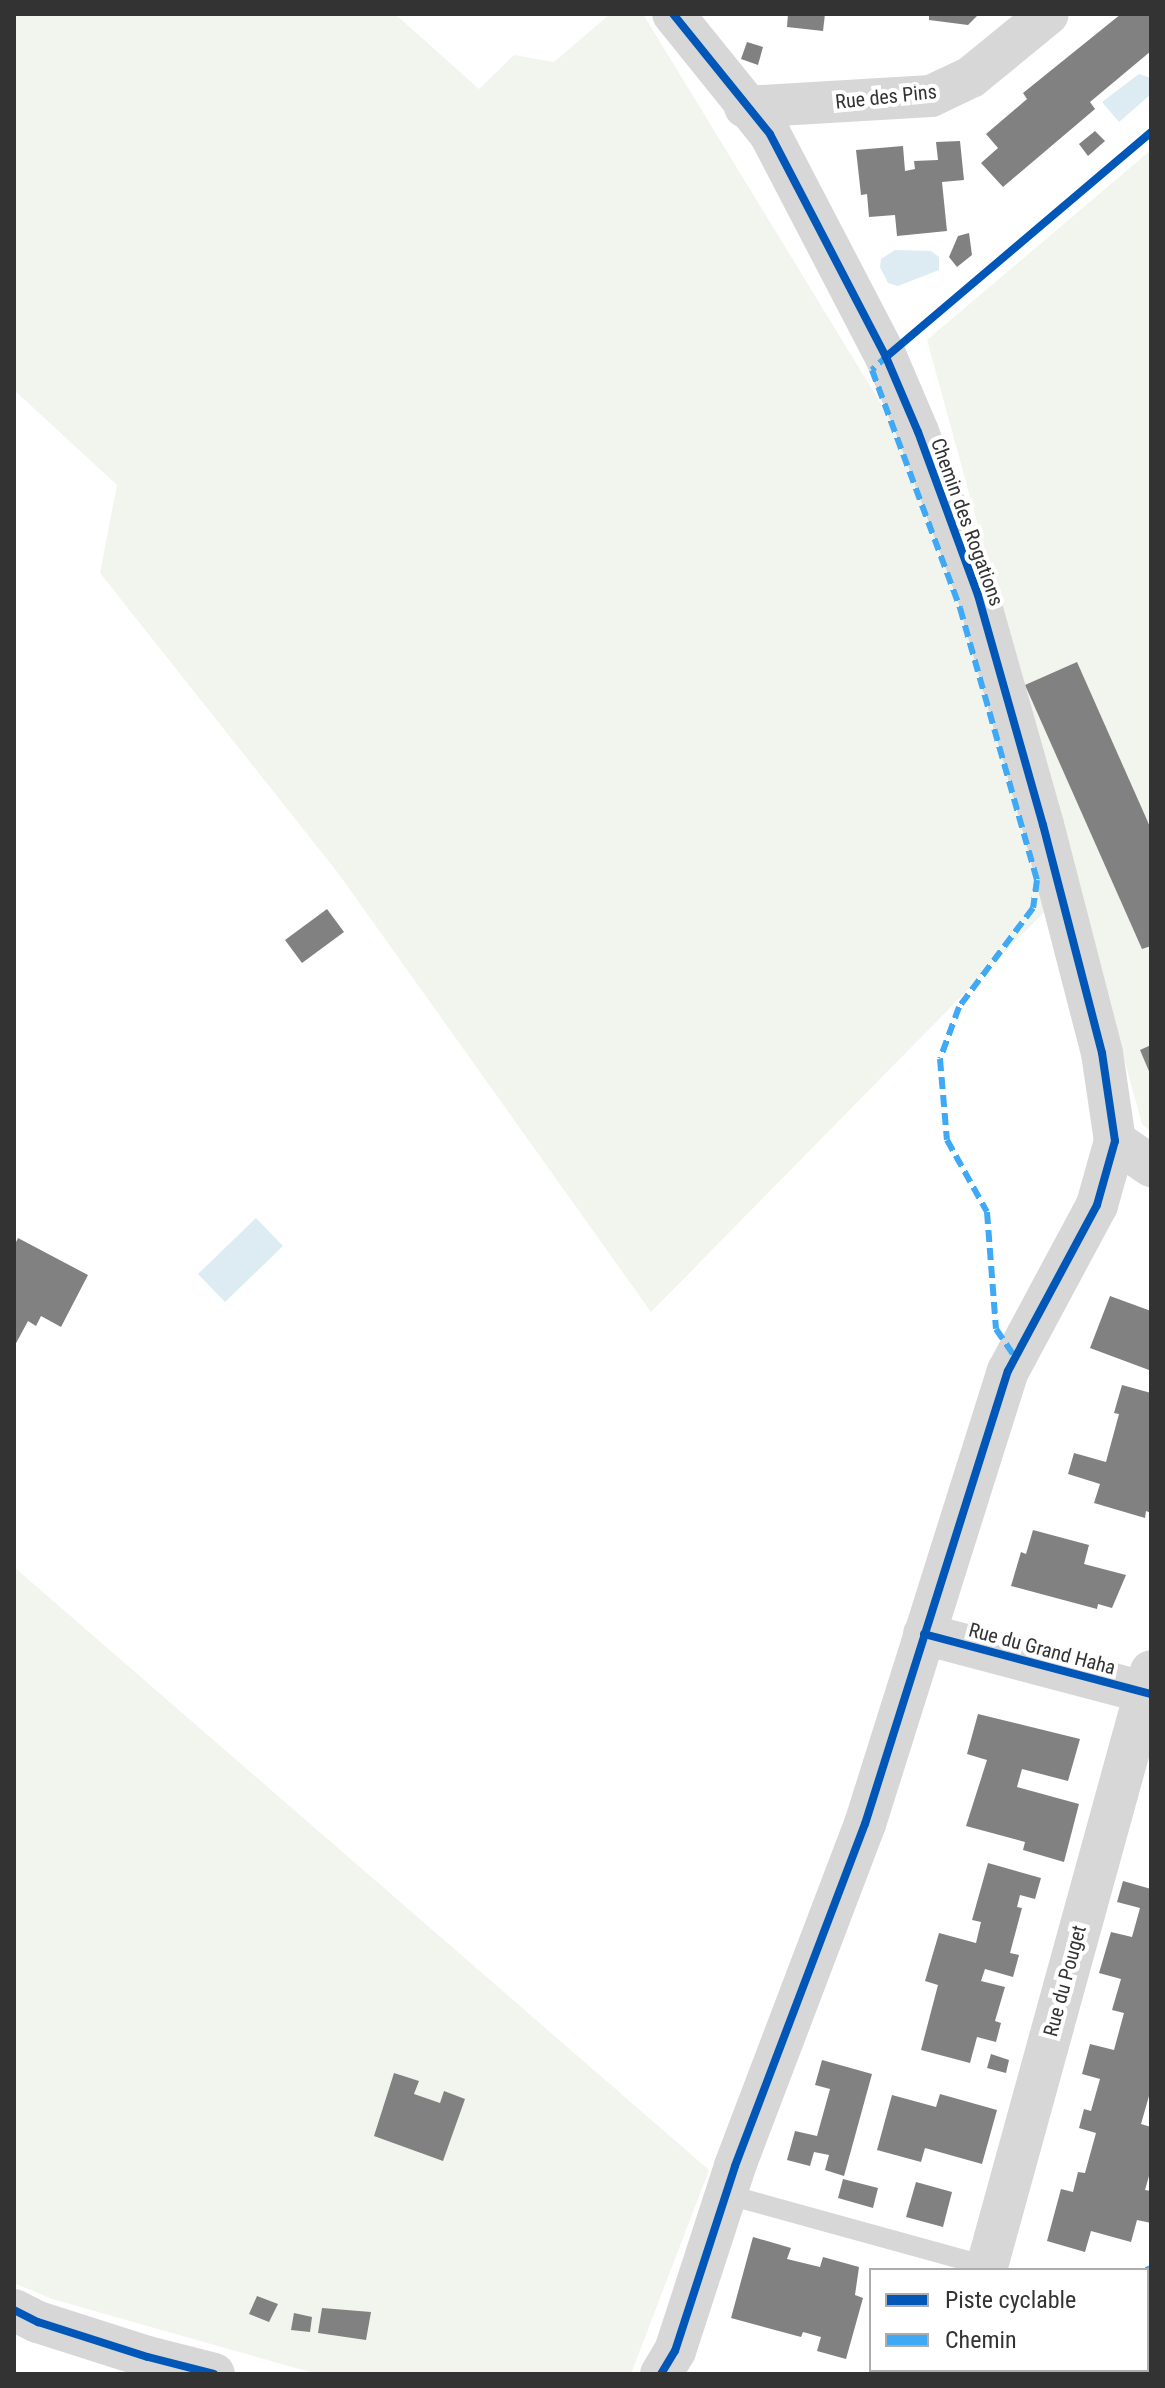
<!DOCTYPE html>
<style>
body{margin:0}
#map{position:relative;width:1165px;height:2388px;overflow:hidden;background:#fff;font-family:"Roboto Condensed",sans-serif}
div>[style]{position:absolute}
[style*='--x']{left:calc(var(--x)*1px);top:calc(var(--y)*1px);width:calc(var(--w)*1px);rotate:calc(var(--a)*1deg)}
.green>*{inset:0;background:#f1f5ed}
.water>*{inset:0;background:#ddebf3}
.building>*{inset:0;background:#818181}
.lane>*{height:20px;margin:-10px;padding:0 10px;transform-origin:10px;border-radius:10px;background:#d7d7d7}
.street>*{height:42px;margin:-21px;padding:0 21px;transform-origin:21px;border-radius:21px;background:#d7d7d7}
.quiet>*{height:6px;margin-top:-3px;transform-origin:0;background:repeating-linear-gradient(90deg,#3fa9f5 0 12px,transparent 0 18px)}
.cycleway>*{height:8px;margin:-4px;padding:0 4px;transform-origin:4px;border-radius:4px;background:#0057b8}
span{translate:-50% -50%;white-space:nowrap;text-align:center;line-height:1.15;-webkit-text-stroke:8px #fff;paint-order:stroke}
.street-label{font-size:20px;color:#333}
.frame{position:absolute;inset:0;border:16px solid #333;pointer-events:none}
.legend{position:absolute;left:869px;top:2268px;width:280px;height:104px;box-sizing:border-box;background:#fff;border:2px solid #adadad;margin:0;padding:10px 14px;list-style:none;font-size:24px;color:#333}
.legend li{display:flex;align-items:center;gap:16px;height:40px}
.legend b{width:40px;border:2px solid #adadad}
</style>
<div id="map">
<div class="green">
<i style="clip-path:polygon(14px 14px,395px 14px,479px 89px,514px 55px,554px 62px,610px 14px,643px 14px,925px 476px,1053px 903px,651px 1312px,338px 873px,100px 573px,117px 485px,14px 390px)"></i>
<i style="clip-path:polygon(1151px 150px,1151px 1132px,1142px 1124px,927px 340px)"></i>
<i style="clip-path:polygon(14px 1567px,709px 2170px,631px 2374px,317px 2374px,52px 2299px,14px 2283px)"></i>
</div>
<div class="water">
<i style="clip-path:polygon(1139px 74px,1151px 78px,1151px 94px,1119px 122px,1102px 102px)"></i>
<i style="clip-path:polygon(895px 250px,931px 251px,939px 257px,939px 270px,898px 286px,888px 283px,880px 267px,881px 259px)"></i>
<i style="clip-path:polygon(256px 1218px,283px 1246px,225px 1302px,198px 1274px)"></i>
</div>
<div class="building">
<i style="clip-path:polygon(788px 14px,825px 14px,823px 31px,787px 27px)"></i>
<i style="clip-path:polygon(929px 14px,979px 14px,968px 25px,929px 20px)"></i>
<i style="clip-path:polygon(1121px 14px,1151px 14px,1151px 51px,1090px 102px,1095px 109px,1003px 187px,981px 163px,998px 148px,986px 134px,1027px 99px,1023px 93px)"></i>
<i style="clip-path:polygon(747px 42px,763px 47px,758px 65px,741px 59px)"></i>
<i style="clip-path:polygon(1095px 131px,1105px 141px,1088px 156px,1079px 144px)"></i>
<i style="clip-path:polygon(960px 141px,964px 180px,942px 182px,947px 231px,897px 236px,895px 215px,869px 217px,867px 194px,861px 195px,856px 150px,903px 146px,905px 171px,915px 169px,914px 161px,938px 160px,936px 142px)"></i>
<i style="clip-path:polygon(969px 233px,972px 255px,957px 267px,949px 257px,958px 236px)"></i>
<i style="clip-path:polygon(1077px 662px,1151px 829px,1151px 946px,1142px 949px,1025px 685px)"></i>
<i style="clip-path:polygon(327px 909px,344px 932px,302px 963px,285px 940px)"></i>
<i style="clip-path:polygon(1151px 1045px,1151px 1076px,1140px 1050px)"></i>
<i style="clip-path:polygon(18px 1238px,88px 1275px,61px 1327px,41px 1316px,36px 1326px,28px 1321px,14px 1347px,14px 1246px)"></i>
<i style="clip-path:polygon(1110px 1296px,1151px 1311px,1149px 1370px,1090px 1348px)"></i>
<i style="clip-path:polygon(1122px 1385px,1151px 1393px,1151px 1513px,1146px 1511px,1145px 1518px,1094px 1503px,1100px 1484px,1068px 1474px,1074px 1453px,1106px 1462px,1119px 1414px,1114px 1413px)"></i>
<i style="clip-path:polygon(1033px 1530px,1089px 1545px,1084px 1564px,1126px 1575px,1112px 1608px,1098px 1604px,1097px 1609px,1011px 1586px,1021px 1552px,1026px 1554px)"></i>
<i style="clip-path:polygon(978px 1714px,1080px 1739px,1068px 1781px,1022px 1769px,1017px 1787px,1079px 1804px,1064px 1862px,1023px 1850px,1025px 1842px,966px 1826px,987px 1760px,967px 1754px)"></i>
<i style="clip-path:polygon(988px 1863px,1041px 1878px,1035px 1899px,1020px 1895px,1017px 1907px,1022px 1908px,1010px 1953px,1019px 1955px,1013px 1977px,985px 1969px,981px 1981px,1005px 1987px,995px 2021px,1001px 2023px,996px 2042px,977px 2037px,970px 2063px,921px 2050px,938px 1985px,925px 1981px,939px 1933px,976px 1943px,981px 1922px,972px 1920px)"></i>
<i style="clip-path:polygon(1123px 1881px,1151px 1889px,1151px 2089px,1141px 2124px,1151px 2127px,1151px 2169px,1145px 2190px,1151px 2191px,1151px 2223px,1137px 2220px,1131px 2242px,1091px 2231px,1085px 2252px,1047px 2241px,1061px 2189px,1073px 2192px,1078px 2172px,1085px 2173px,1096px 2133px,1079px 2128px,1084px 2109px,1091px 2111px,1100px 2079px,1082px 2074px,1090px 2044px,1114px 2050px,1124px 2013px,1112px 2010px,1121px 1979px,1099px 1973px,1111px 1932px,1132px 1937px,1140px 1908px,1117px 1902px)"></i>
<i style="clip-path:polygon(991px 2054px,1009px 2060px,1006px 2073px,987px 2068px)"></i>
<i style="clip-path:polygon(822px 2060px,872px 2074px,844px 2176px,825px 2170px,829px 2155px,814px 2152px,810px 2166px,787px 2160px,795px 2131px,817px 2136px,830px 2089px,815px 2085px)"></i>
<i style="clip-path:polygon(394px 2073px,419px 2081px,414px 2094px,440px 2103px,444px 2091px,465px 2099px,443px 2161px,374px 2136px)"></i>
<i style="clip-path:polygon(940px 2094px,997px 2110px,982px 2164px,925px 2148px,921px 2162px,877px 2150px,892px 2095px,936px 2107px)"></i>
<i style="clip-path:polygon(843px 2179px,878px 2188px,873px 2208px,838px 2198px)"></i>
<i style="clip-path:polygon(916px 2182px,952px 2192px,943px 2227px,906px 2217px)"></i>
<i style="clip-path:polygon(753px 2237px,791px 2248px,787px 2259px,820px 2267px,823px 2257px,859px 2267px,855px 2295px,863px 2298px,846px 2359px,817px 2351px,821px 2337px,803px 2332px,801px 2337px,731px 2318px)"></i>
<i style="clip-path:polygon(257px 2296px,278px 2304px,269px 2322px,249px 2314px)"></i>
<i style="clip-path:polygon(322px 2308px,371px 2312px,366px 2340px,318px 2333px)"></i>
<i style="clip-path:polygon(294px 2313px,312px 2317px,310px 2332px,291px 2330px)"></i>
<i style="clip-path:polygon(1147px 2317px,1151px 2318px,1151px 2369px,1147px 2368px)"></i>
<i style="clip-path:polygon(1045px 2370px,1123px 2370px,1122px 2374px,1044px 2374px)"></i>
</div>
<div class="lane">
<i style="--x:736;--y:2197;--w:260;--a:15.4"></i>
</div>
<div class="street">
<i style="--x:745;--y:107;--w:186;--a:-3.4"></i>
<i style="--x:931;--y:96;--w:44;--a:-25.4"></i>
<i style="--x:971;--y:77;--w:99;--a:-39.3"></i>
<i style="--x:1115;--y:1141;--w:44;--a:34.8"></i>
<i style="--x:924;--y:1634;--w:235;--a:14.8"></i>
<i style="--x:986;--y:2270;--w:621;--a:-74.6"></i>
<i style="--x:14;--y:2310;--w:27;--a:27"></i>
<i style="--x:38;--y:2322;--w:115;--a:17.7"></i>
<i style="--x:148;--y:2357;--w:68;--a:14.4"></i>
<i style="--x:661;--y:2374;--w:27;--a:-59"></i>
<i style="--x:675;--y:2351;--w:194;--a:-72"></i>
<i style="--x:735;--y:2166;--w:366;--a:-69.2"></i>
<i style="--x:865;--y:1824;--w:475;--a:-72.5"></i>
<i style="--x:1008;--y:1371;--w:188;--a:-61.8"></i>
<i style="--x:1097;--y:1205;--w:66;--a:-74.3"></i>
<i style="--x:1115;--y:1141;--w:89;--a:-98.4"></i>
<i style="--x:1102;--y:1053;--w:236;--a:-104.5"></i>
<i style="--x:1043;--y:825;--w:239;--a:-105.8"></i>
<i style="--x:978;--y:595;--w:174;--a:-110.2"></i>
<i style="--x:918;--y:432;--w:82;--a:-113.1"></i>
<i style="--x:886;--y:357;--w:251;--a:-117.5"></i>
<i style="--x:770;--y:134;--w:154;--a:-128.9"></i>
<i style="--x:962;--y:2374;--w:4;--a:-90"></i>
</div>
<div class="quiet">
<i style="--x:888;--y:355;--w:22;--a:137"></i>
<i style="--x:872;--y:370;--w:254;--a:69.7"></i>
<i style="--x:960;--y:608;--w:283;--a:74.2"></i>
<i style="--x:1037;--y:880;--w:28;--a:98"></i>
<i style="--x:1033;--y:908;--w:124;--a:126.8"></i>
<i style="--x:959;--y:1007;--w:55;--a:110.1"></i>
<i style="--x:940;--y:1059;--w:81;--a:85.1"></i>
<i style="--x:947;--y:1140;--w:82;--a:60.9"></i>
<i style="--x:987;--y:1212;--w:117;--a:85.6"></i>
<i style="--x:996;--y:1329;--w:34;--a:56"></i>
<i style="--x:1146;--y:2270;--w:5;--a:-22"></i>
</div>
<div class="cycleway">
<i style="--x:886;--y:357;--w:348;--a:-40.3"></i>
<i style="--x:924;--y:1634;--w:235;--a:14.8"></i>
<i style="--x:14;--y:2310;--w:27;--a:27"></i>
<i style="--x:38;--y:2322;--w:115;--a:17.7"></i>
<i style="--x:148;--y:2357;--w:68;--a:14.4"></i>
<i style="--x:661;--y:2374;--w:27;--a:-59"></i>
<i style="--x:675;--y:2351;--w:194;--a:-72"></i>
<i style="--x:735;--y:2166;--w:366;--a:-69.2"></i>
<i style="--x:865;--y:1824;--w:475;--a:-72.5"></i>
<i style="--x:1008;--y:1371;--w:188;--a:-61.8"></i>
<i style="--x:1097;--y:1205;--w:66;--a:-74.3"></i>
<i style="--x:1115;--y:1141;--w:89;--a:-98.4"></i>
<i style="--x:1102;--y:1053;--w:236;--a:-104.5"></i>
<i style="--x:1043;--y:825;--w:239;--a:-105.8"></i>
<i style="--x:978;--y:595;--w:174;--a:-110.2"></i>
<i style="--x:918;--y:432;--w:82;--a:-113.1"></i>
<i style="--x:886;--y:357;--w:251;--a:-117.5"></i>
<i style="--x:770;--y:134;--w:154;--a:-128.9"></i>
</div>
<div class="street-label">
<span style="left:886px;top:97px;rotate:-6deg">Rue des Pins</span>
<span style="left:967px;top:522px;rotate:70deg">Chemin des Rogations</span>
<span style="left:1042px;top:1649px;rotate:15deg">Rue du Grand Haha</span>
<span style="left:1065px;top:1981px;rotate:-75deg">Rue du Pouget</span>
</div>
<div class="frame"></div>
<ul class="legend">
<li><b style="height:10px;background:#0057b8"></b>Piste cyclable</li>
<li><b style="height:10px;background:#3fa9f5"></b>Chemin</li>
</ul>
</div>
